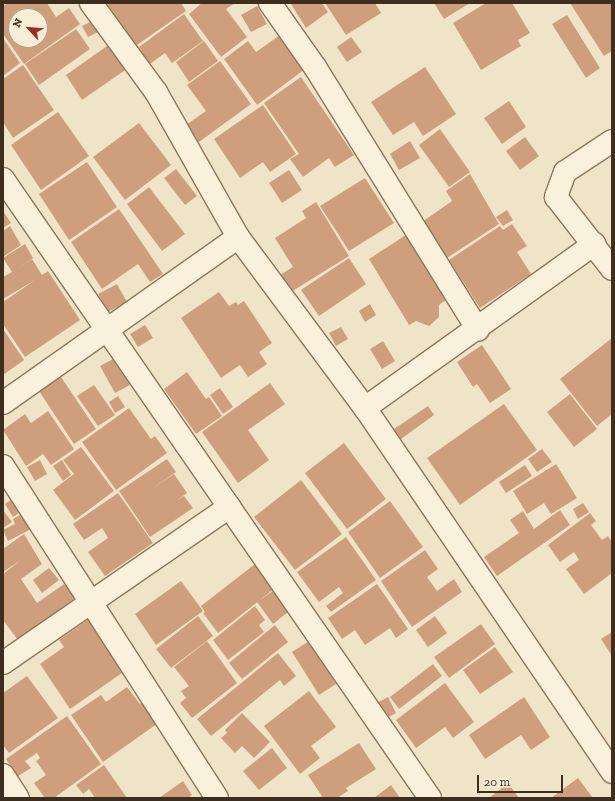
<!DOCTYPE html>
<style>
body{margin:0}
#map{position:relative;width:615px;height:801px;overflow:hidden;background:#f0e4c8;font-family:"Zilla Slab",serif}
div>[style]{position:absolute}
[style*='--x']{left:calc(var(--x)*1px);top:calc(var(--y)*1px);width:calc(var(--w)*1px);rotate:calc(var(--a)*1deg)}
.building>*{inset:0;background:#cf9f7d}
.roads{filter:drop-shadow(1px 0 #8d765c) drop-shadow(-1px 0 #8d765c) drop-shadow(0 1px #8d765c) drop-shadow(0 -1px #8d765c)}
.street>*{height:22px;margin:-11px;padding:0 11px;transform-origin:11px;border-radius:11px;background:#faf1dc}
span{translate:-50% -50%;white-space:nowrap;text-align:center;line-height:1.15;-webkit-text-stroke:3.5px #f7eed8;paint-order:stroke}
.frame{position:absolute;inset:0;border:4px solid #3d2e20;pointer-events:none}
.north{position:absolute;left:8px;top:8px;width:40px;height:40px;box-sizing:border-box;background:#f7eed8;border:1px solid #ada18e;border-radius:50%;rotate:296deg;font-size:11px;font-weight:700;line-height:16px;text-align:center;color:#3d2e20}
.north::after{content:'';display:block;margin:auto;width:14px;height:18px;background:#9e2a2b;clip-path:polygon(50% 0,100% 100%,50% 72%,0 100%)}
.scale{position:absolute;left:477px;top:775px;width:86px;height:18px;box-sizing:border-box;border:2px solid #3d2e20;border-top:0;padding-left:5px;font-size:12px;line-height:14px;white-space:nowrap;color:#3d2e20;-webkit-text-stroke:3px #f7eed8;paint-order:stroke}
</style>
<div id="map">
<div class="building">
<i style="clip-path:polygon(evenodd,7px 3px,47px 3px,56px 17px,69px 8px,80px 24px,24px 64px,3px 34px,3px 6px,7px 3px,16px 16px,40px 16px,40px 40px,16px 40px,16px 16px)"></i>
<i style="clip-path:polygon(110px 3px,181px 3px,186px 11px,134px 47px,106px 6px)"></i>
<i style="clip-path:polygon(202px 3px,235px 3px,226px 9px,247px 37px,221px 57px,189px 14px)"></i>
<i style="clip-path:polygon(293px 3px,322px 3px,328px 12px,306px 28px,291px 4px)"></i>
<i style="clip-path:polygon(325px 3px,375px 3px,381px 13px,346px 35px)"></i>
<i style="clip-path:polygon(434px 3px,470px 3px,444px 19px)"></i>
<i style="clip-path:polygon(486px 3px,512px 3px,530px 33px,518px 40px,521px 46px,481px 70px,453px 23px)"></i>
<i style="clip-path:polygon(570px 3px,612px 3px,612px 51px,604px 56px)"></i>
<i style="clip-path:polygon(257px 6px,267px 24px,251px 32px,241px 15px)"></i>
<i style="clip-path:polygon(184px 14px,203px 41px,172px 63px,165px 53px,150px 64px,139px 47px)"></i>
<i style="clip-path:polygon(567px 15px,600px 68px,586px 78px,552px 24px)"></i>
<i style="clip-path:polygon(92px 21px,98px 32px,88px 37px,82px 26px)"></i>
<i style="clip-path:polygon(76px 29px,90px 49px,39px 85px,25px 64px)"></i>
<i style="clip-path:polygon(280px 35px,305px 69px,257px 105px,224px 59px,248px 41px,256px 52px)"></i>
<i style="clip-path:polygon(351px 37px,362px 52px,347px 62px,337px 47px)"></i>
<i style="clip-path:polygon(3px 38px,20px 63px,3px 76px)"></i>
<i style="clip-path:polygon(114px 41px,131px 66px,82px 100px,66px 75px)"></i>
<i style="clip-path:polygon(204px 41px,218px 61px,189px 82px,176px 62px)"></i>
<i style="clip-path:polygon(220px 61px,251px 104px,199px 142px,186px 125px,206px 111px,187px 85px)"></i>
<i style="clip-path:polygon(23px 65px,54px 110px,13px 138px,3px 122px,3px 79px)"></i>
<i style="clip-path:polygon(425px 67px,456px 114px,423px 136px,414px 122px,393px 135px,371px 102px)"></i>
<i style="clip-path:polygon(301px 77px,354px 155px,335px 167px,329px 158px,303px 177px,290px 159px,299px 154px,264px 103px)"></i>
<i style="clip-path:polygon(509px 101px,526px 127px,502px 144px,484px 118px)"></i>
<i style="clip-path:polygon(263px 105px,296px 154px,270px 172px,263px 162px,240px 178px,214px 139px)"></i>
<i style="clip-path:polygon(58px 112px,89px 156px,41px 190px,11px 145px)"></i>
<i style="clip-path:polygon(139px 123px,171px 165px,125px 200px,93px 157px)"></i>
<i style="clip-path:polygon(440px 129px,470px 172px,449px 187px,419px 145px)"></i>
<i style="clip-path:polygon(525px 137px,539px 156px,520px 170px,506px 151px)"></i>
<i style="clip-path:polygon(410px 141px,420px 158px,399px 170px,390px 154px)"></i>
<i style="clip-path:polygon(87px 162px,117px 207px,69px 240px,39px 194px)"></i>
<i style="clip-path:polygon(176px 169px,197px 196px,185px 205px,164px 178px)"></i>
<i style="clip-path:polygon(289px 170px,302px 190px,282px 203px,269px 183px)"></i>
<i style="clip-path:polygon(470px 174px,499px 224px,447px 258px,422px 222px,452px 201px,446px 191px)"></i>
<i style="clip-path:polygon(365px 178px,394px 223px,349px 251px,320px 206px)"></i>
<i style="clip-path:polygon(149px 187px,185px 234px,162px 251px,127px 204px)"></i>
<i style="clip-path:polygon(316px 202px,349px 256px,291px 292px,280px 275px,293px 267px,275px 238px,306px 218px,302px 211px)"></i>
<i style="clip-path:polygon(119px 209px,163px 274px,150px 282px,138px 264px,102px 289px,71px 242px)"></i>
<i style="clip-path:polygon(507px 210px,513px 220px,503px 226px,496px 217px)"></i>
<i style="clip-path:polygon(3px 211px,11px 223px,3px 228px)"></i>
<i style="clip-path:polygon(512px 224px,527px 246px,517px 252px,531px 274px,480px 308px,449px 260px,500px 226px,503px 230px)"></i>
<i style="clip-path:polygon(10px 226px,21px 245px,3px 257px,3px 231px)"></i>
<i style="clip-path:polygon(412px 231px,451px 296px,439px 305px,439px 317px,429px 326px,416px 321px,409px 325px,369px 259px)"></i>
<i style="clip-path:polygon(25px 244px,33px 258px,17px 269px,32px 259px,42px 275px,48px 271px,80px 320px,25px 357px,3px 324px,3px 302px,35px 280px,3px 299px,3px 277px,12px 272px,3px 258px)"></i>
<i style="clip-path:polygon(349px 258px,366px 284px,319px 316px,301px 290px)"></i>
<i style="clip-path:polygon(117px 284px,127px 302px,108px 312px,98px 294px)"></i>
<i style="clip-path:polygon(219px 292px,229px 306px,236px 302px,238px 305px,244px 301px,272px 343px,259px 352px,267px 364px,248px 377px,240px 365px,221px 378px,181px 318px)"></i>
<i style="clip-path:polygon(370px 304px,376px 315px,365px 322px,359px 311px)"></i>
<i style="clip-path:polygon(145px 325px,153px 338px,138px 347px,130px 334px)"></i>
<i style="clip-path:polygon(341px 327px,348px 339px,336px 346px,329px 333px)"></i>
<i style="clip-path:polygon(3px 329px,24px 360px,3px 375px)"></i>
<i style="clip-path:polygon(612px 338px,612px 414px,597px 426px,560px 379px)"></i>
<i style="clip-path:polygon(383px 341px,395px 361px,382px 369px,370px 349px)"></i>
<i style="clip-path:polygon(482px 345px,511px 389px,490px 403px,477px 384px,473px 387px,457px 362px)"></i>
<i style="clip-path:polygon(115px 358px,130px 385px,115px 393px,100px 366px)"></i>
<i style="clip-path:polygon(187px 372px,206px 399px,209px 397px,222px 416px,196px 434px,164px 389px)"></i>
<i style="clip-path:polygon(61px 377px,96px 429px,74px 444px,39px 391px)"></i>
<i style="clip-path:polygon(270px 383px,285px 404px,248px 430px,269px 460px,238px 483px,202px 432px)"></i>
<i style="clip-path:polygon(94px 385px,115px 415px,98px 426px,77px 396px)"></i>
<i style="clip-path:polygon(220px 388px,233px 407px,223px 414px,210px 395px)"></i>
<i style="clip-path:polygon(570px 394px,597px 429px,574px 447px,547px 412px)"></i>
<i style="clip-path:polygon(118px 396px,125px 407px,115px 413px,109px 402px)"></i>
<i style="clip-path:polygon(504px 404px,537px 450px,460px 505px,427px 458px)"></i>
<i style="clip-path:polygon(428px 406px,434px 415px,401px 439px,394px 429px)"></i>
<i style="clip-path:polygon(129px 408px,151px 439px,155px 436px,167px 453px,116px 490px,82px 442px)"></i>
<i style="clip-path:polygon(48px 411px,74px 449px,51px 465px,43px 454px,26px 466px,3px 430px,25px 414px,31px 423px)"></i>
<i style="clip-path:polygon(344px 443px,386px 499px,347px 529px,305px 473px)"></i>
<i style="clip-path:polygon(81px 447px,114px 491px,75px 520px,53px 490px,74px 474px,63px 460px)"></i>
<i style="clip-path:polygon(542px 449px,552px 462px,537px 472px,528px 459px)"></i>
<i style="clip-path:polygon(167px 459px,176px 472px,150px 490px,174px 474px,187px 493px,176px 501px,184px 496px,193px 508px,150px 537px,119px 491px)"></i>
<i style="clip-path:polygon(40px 460px,47px 474px,35px 481px,27px 467px)"></i>
<i style="clip-path:polygon(62px 460px,71px 475px,63px 481px,53px 466px)"></i>
<i style="clip-path:polygon(556px 464px,577px 498px,551px 514px,544px 503px,527px 514px,513px 491px)"></i>
<i style="clip-path:polygon(525px 465px,532px 476px,506px 493px,499px 482px)"></i>
<i style="clip-path:polygon(301px 480px,342px 534px,295px 570px,254px 517px)"></i>
<i style="clip-path:polygon(118px 493px,153px 543px,105px 576px,88px 552px,108px 538px,102px 528px,84px 540px,73px 524px)"></i>
<i style="clip-path:polygon(15px 497px,23px 510px,13px 517px,5px 504px)"></i>
<i style="clip-path:polygon(390px 501px,423px 547px,380px 578px,348px 532px)"></i>
<i style="clip-path:polygon(583px 503px,589px 512px,578px 519px,573px 509px)"></i>
<i style="clip-path:polygon(3px 510px,12px 522px,3px 528px)"></i>
<i style="clip-path:polygon(560px 510px,570px 525px,497px 576px,484px 557px,519px 533px,510px 520px,523px 511px,534px 529px)"></i>
<i style="clip-path:polygon(24px 513px,33px 528px,8px 541px,3px 530px,15px 524px,13px 519px)"></i>
<i style="clip-path:polygon(590px 513px,596px 521px,591px 525px,602px 540px,608px 536px,612px 542px,612px 573px,584px 594px,566px 569px,579px 560px,574px 552px,560px 562px,548px 545px)"></i>
<i style="clip-path:polygon(24px 534px,42px 564px,21px 579px,37px 603px,64px 584px,75px 598px,18px 640px,3px 620px,3px 574px,21px 560px,3px 572px,3px 549px)"></i>
<i style="clip-path:polygon(346px 537px,376px 580px,331px 612px,326px 606px,343px 593px,339px 587px,319px 602px,297px 572px)"></i>
<i style="clip-path:polygon(425px 550px,438px 569px,427px 577px,437px 591px,454px 579px,462px 592px,412px 627px,381px 581px)"></i>
<i style="clip-path:polygon(255px 564px,274px 589px,218px 633px,203px 613px,205px 612px,201px 606px)"></i>
<i style="clip-path:polygon(49px 568px,59px 580px,42px 593px,33px 580px)"></i>
<i style="clip-path:polygon(181px 581px,203px 611px,156px 645px,135px 614px)"></i>
<i style="clip-path:polygon(377px 584px,408px 629px,396px 638px,390px 628px,365px 645px,355px 630px,342px 639px,328px 618px)"></i>
<i style="clip-path:polygon(273px 591px,288px 612px,273px 624px,257px 602px)"></i>
<i style="clip-path:polygon(255px 606px,265px 620px,259px 625px,264px 632px,228px 660px,213px 640px)"></i>
<i style="clip-path:polygon(198px 616px,213px 636px,171px 668px,156px 649px)"></i>
<i style="clip-path:polygon(435px 616px,447px 633px,428px 647px,416px 630px)"></i>
<i style="clip-path:polygon(89px 619px,125px 671px,70px 709px,40px 664px,64px 647px,59px 640px)"></i>
<i style="clip-path:polygon(481px 624px,495px 644px,449px 678px,434px 657px)"></i>
<i style="clip-path:polygon(275px 625px,288px 642px,242px 679px,229px 663px)"></i>
<i style="clip-path:polygon(612px 632px,612px 656px,601px 639px)"></i>
<i style="clip-path:polygon(207px 641px,237px 683px,192px 718px,180px 703px,186px 698px,181px 691px,189px 686px,174px 667px)"></i>
<i style="clip-path:polygon(309px 641px,336px 684px,319px 695px,292px 652px)"></i>
<i style="clip-path:polygon(495px 647px,513px 672px,480px 694px,463px 670px)"></i>
<i style="clip-path:polygon(278px 653px,296px 676px,284px 686px,280px 680px,211px 736px,197px 719px)"></i>
<i style="clip-path:polygon(433px 664px,442px 676px,399px 709px,390px 697px)"></i>
<i style="clip-path:polygon(27px 676px,58px 718px,9px 753px,3px 745px,3px 693px)"></i>
<i style="clip-path:polygon(445px 683px,474px 722px,453px 738px,445px 727px,416px 748px,396px 720px)"></i>
<i style="clip-path:polygon(127px 687px,140px 704px,146px 699px,161px 721px,103px 762px,71px 715px,101px 695px,106px 702px)"></i>
<i style="clip-path:polygon(309px 691px,336px 727px,311px 746px,320px 758px,300px 774px,264px 726px)"></i>
<i style="clip-path:polygon(388px 697px,396px 713px,383px 720px,375px 704px)"></i>
<i style="clip-path:polygon(524px 697px,550px 737px,531px 750px,521px 735px,485px 759px,469px 735px)"></i>
<i style="clip-path:polygon(242px 713px,270px 742px,254px 758px,242px 746px,235px 753px,221px 738px,227px 733px,225px 730px)"></i>
<i style="clip-path:polygon(67px 716px,101px 764px,54px 798px,45px 798px,34px 783px,46px 775px,36px 761px,40px 758px,37px 753px,25px 761px,31px 768px,18px 776px,6px 759px)"></i>
<i style="clip-path:polygon(359px 743px,376px 769px,346px 788px,348px 791px,337px 798px,323px 798px,308px 775px)"></i>
<i style="clip-path:polygon(272px 748px,287px 768px,259px 790px,243px 771px)"></i>
<i style="clip-path:polygon(104px 765px,127px 798px,95px 798px,89px 789px,83px 794px,76px 785px)"></i>
<i style="clip-path:polygon(578px 778px,593px 798px,551px 798px)"></i>
<i style="clip-path:polygon(183px 781px,192px 795px,188px 798px,159px 798px)"></i>
<i style="clip-path:polygon(508px 783px,519px 798px,489px 798px)"></i>
<i style="clip-path:polygon(391px 785px,400px 798px,374px 798px)"></i>
</div>
<div class="roads">
<div class="street">
<i style="--x:91;--y:3;--w:110;--a:53.9"></i>
<i style="--x:156;--y:92;--w:167;--a:60.5"></i>
<i style="--x:238;--y:237;--w:213;--a:53.4"></i>
<i style="--x:365;--y:408;--w:440;--a:55.8"></i>
<i style="--x:270;--y:3;--w:78;--a:54.9"></i>
<i style="--x:315;--y:67;--w:309;--a:58.2"></i>
<i style="--x:612;--y:141;--w:56;--a:146.6"></i>
<i style="--x:565;--y:172;--w:27;--a:110"></i>
<i style="--x:556;--y:197;--w:91;--a:52.1"></i>
<i style="--x:3;--y:179;--w:752;--a:55.4"></i>
<i style="--x:3;--y:403;--w:288;--a:-35.2"></i>
<i style="--x:365;--y:408;--w:282;--a:-35.6"></i>
<i style="--x:3;--y:466;--w:395;--a:57.2"></i>
<i style="--x:3;--y:663;--w:275;--a:-34.6"></i>
<i style="--x:3;--y:775;--w:27;--a:57"></i>
</div>
</div>
<div class="frame"></div>
<div class="north">N</div>
<div class="scale">20 m</div>
</div>
